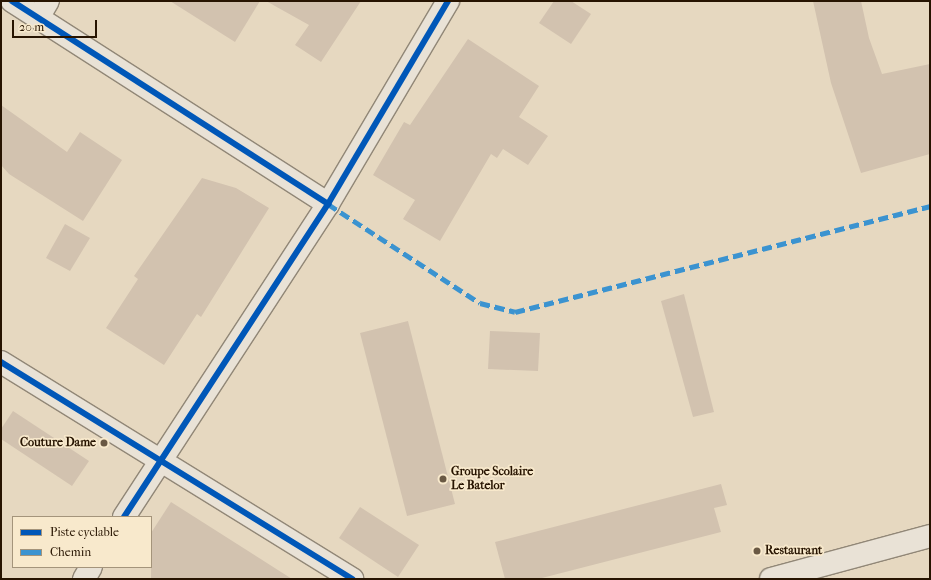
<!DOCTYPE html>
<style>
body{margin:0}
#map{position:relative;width:931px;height:580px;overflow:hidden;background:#e6d8c0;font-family:"IM FELL French Canon",serif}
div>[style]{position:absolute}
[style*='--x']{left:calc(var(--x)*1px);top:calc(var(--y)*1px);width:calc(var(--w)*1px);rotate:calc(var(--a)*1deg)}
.building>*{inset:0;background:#d2c2af}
.roads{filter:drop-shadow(1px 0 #918777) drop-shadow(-1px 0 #918777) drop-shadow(0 1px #918777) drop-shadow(0 -1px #918777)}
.street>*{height:22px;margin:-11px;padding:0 11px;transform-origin:11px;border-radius:11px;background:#e9e2d6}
.quiet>*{height:5px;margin-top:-2.5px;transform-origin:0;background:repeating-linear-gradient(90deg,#3b93d0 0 10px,transparent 0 15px)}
.cycleway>*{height:6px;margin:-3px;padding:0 3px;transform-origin:3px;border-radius:3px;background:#0057b8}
.dots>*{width:11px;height:11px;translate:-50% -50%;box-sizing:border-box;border:2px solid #f8e9cc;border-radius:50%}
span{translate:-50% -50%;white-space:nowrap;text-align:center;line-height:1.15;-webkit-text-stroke:3.5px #f8e9cc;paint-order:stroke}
.poi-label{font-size:12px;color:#271401;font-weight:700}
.right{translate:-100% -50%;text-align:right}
.left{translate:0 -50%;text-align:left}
.frame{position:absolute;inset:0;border:2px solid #271401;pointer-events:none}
.legend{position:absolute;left:12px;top:516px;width:140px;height:52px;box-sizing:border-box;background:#f8e9cc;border:1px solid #a4947b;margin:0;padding:5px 7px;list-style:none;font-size:12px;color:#271401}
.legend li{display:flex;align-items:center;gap:8px;height:20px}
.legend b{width:20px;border:1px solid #a4947b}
.scale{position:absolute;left:12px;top:20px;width:85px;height:18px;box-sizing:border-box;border:2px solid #271401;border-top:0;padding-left:5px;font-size:12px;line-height:14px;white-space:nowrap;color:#271401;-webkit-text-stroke:3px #f8e9cc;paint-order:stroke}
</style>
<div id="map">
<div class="building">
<i style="clip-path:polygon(170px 1px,260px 1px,235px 42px)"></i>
<i style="clip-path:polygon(266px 1px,361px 1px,321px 62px,295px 45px,309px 25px)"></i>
<i style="clip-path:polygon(554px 1px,571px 1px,591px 14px,571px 44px,539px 23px)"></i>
<i style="clip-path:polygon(813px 1px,861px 1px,869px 38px,882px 74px,930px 64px,930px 154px,861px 173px,831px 83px)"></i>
<i style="clip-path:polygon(468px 39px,539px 86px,519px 117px,548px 136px,528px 165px,503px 149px,497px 158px,491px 154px,440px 241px,403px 219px,415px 200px,373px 175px,404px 122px,410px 125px)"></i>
<i style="clip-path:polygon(1px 105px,67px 152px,80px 132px,122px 160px,83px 221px,9px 174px,1px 165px)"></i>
<i style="clip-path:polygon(202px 178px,236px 188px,269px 208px,201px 317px,197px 314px,164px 365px,106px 328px,138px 279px,134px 276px)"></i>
<i style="clip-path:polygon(65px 224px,90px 238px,70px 271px,46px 258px)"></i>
<i style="clip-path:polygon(684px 294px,714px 412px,693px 417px,661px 301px)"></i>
<i style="clip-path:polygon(408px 321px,455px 504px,407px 516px,360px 333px)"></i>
<i style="clip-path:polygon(490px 331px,540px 333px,538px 371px,488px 369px)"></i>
<i style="clip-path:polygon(13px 411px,89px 461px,72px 486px,1px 439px,1px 429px)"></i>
<i style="clip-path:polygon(721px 484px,727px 505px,714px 508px,721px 532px,538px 579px,505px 579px,495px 542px)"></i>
<i style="clip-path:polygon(171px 502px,292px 579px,151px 579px,151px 533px)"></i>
<i style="clip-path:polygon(360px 507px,419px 545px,398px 577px,339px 538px)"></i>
</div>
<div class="roads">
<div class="street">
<i style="--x:12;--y:1;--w:376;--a:32.7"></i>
<i style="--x:38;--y:18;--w:20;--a:-60"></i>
<i style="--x:1;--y:362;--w:413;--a:31.7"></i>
<i style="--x:124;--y:517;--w:374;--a:-56.9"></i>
<i style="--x:328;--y:204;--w:236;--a:-59.4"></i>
<i style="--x:84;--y:579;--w:14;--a:-60"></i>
<i style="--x:771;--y:579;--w:165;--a:-15.1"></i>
</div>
</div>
<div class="quiet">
<i style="--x:328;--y:204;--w:181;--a:33.1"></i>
<i style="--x:480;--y:303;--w:36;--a:14"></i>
<i style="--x:515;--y:312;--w:428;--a:-14.3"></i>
</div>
<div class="cycleway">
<i style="--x:12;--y:1;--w:376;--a:32.7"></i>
<i style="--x:1;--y:362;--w:413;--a:31.7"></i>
<i style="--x:124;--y:517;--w:374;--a:-56.9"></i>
<i style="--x:328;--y:204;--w:236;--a:-59.4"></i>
</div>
<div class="dots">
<i style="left:104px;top:443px;background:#6a5944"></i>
<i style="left:443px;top:479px;background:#6a5944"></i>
<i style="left:757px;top:551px;background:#6a5944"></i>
</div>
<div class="poi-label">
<span class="right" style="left:96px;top:443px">Couture Dame</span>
<span class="left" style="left:451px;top:479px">Groupe Scolaire<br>Le Batelor</span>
<span class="left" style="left:765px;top:551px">Restaurant</span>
</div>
<div class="frame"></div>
<ul class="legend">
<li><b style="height:5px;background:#0057b8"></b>Piste cyclable</li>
<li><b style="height:5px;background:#3b93d0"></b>Chemin</li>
</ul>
<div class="scale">20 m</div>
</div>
